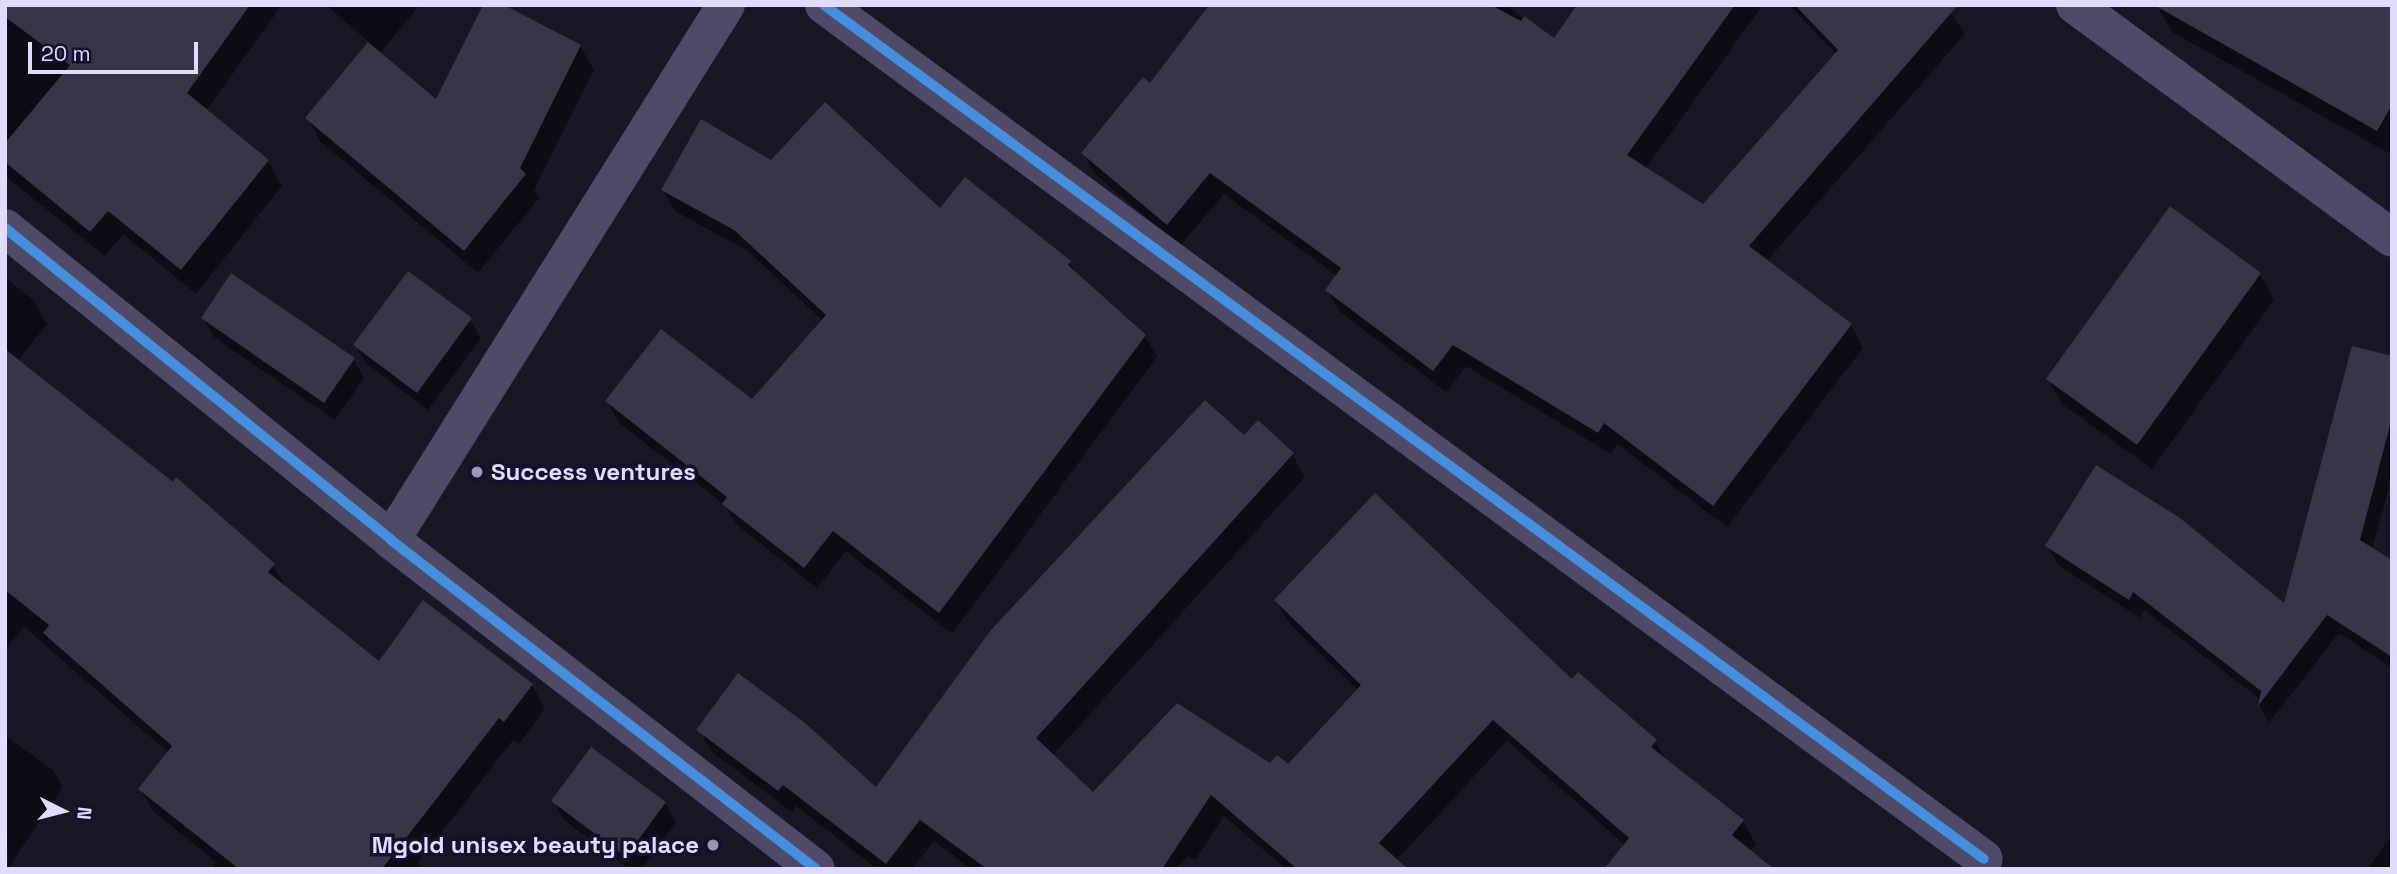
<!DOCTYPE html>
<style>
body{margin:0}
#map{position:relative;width:2397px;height:874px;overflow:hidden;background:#1a1626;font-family:"Space Grotesk",sans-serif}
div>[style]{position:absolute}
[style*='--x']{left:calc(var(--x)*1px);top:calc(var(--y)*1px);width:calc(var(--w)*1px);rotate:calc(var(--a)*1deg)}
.shadow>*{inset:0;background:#0007}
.building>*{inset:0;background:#393447}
.minor>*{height:38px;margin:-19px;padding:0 19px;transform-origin:19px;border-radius:19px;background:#4e4a67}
.tertiary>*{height:38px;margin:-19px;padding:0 19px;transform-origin:19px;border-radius:19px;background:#4e4a67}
.cycleway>*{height:10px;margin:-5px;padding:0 5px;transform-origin:5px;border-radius:5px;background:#468fdf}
.dots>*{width:19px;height:19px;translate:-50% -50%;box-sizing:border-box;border:4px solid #160f2d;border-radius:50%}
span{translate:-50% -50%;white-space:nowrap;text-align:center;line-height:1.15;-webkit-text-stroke:7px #160f2d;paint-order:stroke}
.poi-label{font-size:24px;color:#e2dbff;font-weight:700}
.left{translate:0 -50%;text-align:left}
.right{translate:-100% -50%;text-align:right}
.frame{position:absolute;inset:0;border:7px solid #e2dbff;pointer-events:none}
.north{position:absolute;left:28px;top:776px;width:70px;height:70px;-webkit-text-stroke:5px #160f2d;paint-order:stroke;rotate:96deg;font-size:19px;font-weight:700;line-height:28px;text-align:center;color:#e2dbff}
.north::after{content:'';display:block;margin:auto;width:24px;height:32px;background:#e2dbff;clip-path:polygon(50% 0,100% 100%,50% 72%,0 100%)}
.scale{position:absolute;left:28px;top:42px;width:170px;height:32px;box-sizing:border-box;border:4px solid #e2dbff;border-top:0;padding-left:9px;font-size:21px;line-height:24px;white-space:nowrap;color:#e2dbff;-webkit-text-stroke:5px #160f2d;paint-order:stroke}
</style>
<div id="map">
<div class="shadow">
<i style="clip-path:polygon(5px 5px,282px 5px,206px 111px,268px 161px,282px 186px,196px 294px,123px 234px,105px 256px,5px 176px)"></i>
<i style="clip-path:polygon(326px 5px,420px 5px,379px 54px,437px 102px,580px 46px,594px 70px,534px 190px,539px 198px,478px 273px,321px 142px,308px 119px,370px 43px)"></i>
<i style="clip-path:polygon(1211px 5px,1506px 5px,1554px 40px,1580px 5px,1763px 5px,1645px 169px,1704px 206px,1836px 54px,1789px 5px,1945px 5px,1965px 34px,1767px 261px,1851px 325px,1863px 348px,1727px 527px,1617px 444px,1611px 454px,1466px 366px,1446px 392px,1340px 312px,1327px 290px,1337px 276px,1224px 194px,1180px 246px,1096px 175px,1083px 153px,1151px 85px)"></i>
<i style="clip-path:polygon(2392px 5px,2392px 155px,2172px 32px,2157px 6px)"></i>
<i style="clip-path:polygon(772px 162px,940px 211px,1070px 262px,1077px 275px,1145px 336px,1157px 357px,952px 634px,846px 551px,817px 588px,737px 525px,725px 505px,619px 423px,607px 401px,752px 402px,823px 321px,748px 251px,675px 211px,663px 190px)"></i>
<i style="clip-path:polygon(2260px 274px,2274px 300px,2152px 469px,2062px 404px,2048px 379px)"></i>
<i style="clip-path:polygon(5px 277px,33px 300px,47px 324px,18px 361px,273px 565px,288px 590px,379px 664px,532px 685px,545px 709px,519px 744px,513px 740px,418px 863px,424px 869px,211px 869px,216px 862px,154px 812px,140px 789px,169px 753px,24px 627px,5px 649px)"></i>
<i style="clip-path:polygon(203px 318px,353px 359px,364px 378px,335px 420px,214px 337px)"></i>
<i style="clip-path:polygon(470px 320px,481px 338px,428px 410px,366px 363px,355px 345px)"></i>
<i style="clip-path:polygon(2392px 358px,2392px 476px,2372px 550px,2392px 562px,2392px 668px,2339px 633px,2269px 723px,2259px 706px,2261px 700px,2144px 610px,2140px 618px,2058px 565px,2047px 546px,2285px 606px)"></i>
<i style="clip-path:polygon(1244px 438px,1292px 454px,1305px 477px,1052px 756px,1093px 794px,1270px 766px,1288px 767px,1358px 690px,1289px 623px,1276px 601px,1572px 682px,1655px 741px,1667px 761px,1743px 821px,1756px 844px,1750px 851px,1625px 845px,1507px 741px,1392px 865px,1394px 869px,1286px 869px,1224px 816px,1195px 860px,1188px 856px,1175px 869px,971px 869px,934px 841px,912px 869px,877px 869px,796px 806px,792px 812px,712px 752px,699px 730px,876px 790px)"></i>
<i style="clip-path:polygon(5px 736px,52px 769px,63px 787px,8px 868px)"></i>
<i style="clip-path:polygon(553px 801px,665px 803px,676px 822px,641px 869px,629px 869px,564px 820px)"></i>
<i style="clip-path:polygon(2392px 835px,2392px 869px,2367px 869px)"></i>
</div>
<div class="building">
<i style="clip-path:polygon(5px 5px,250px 5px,187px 93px,269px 160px,181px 270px,108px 211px,90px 232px,5px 162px,5px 143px,70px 65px,5px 17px)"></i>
<i style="clip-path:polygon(483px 5px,504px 5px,581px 45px,520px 168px,526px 174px,464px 251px,305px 118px,368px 42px,436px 99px)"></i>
<i style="clip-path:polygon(1209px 5px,1491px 5px,1521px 21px,1524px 16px,1554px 38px,1577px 5px,1735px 5px,1627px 155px,1703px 204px,1838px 50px,1795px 5px,1958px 5px,1749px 246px,1852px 324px,1713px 506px,1604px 423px,1598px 433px,1453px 345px,1433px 371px,1325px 290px,1341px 268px,1210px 173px,1167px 225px,1081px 153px,1143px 77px,1150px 83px)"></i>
<i style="clip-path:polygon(2154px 5px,2392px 5px,2392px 105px,2377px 131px)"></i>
<i style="clip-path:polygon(825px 102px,940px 208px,965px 177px,1071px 261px,1068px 265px,1146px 335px,939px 613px,833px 531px,804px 568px,722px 504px,727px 497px,605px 401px,661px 329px,752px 399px,826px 315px,734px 230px,661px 190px,701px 119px,771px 160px)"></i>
<i style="clip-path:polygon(2170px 206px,2261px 273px,2137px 445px,2046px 379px)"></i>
<i style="clip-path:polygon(408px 271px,472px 318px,417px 393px,353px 345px)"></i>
<i style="clip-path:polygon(231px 273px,355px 358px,324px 403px,201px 318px)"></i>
<i style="clip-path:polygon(2352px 346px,2392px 356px,2392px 418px,2360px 540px,2392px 560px,2392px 657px,2327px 615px,2258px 706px,2261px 691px,2133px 592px,2129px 600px,2045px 546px,2096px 465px,2180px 518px,2284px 603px)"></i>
<i style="clip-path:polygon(5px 349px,173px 482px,176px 477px,275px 564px,268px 572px,379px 661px,423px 600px,533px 684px,504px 722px,499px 718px,382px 869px,239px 869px,138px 789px,172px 746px,43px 633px,49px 625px,5px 590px)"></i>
<i style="clip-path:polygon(1205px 400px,1244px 435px,1258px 420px,1294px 453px,1036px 738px,1093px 792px,1177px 703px,1270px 763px,1277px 755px,1288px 764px,1361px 685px,1274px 600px,1375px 493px,1572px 679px,1578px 672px,1657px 740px,1651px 747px,1744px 820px,1732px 835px,1774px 869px,1604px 869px,1629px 838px,1493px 720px,1379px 843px,1408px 869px,1297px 869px,1211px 795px,1162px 869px,987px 869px,920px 820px,886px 864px,783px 785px,778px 791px,696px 730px,738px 673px,805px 723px,876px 787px,991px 630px)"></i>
<i style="clip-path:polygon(591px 747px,666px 802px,626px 857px,551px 801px)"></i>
</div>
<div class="minor">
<i style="--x:824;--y:5;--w:1440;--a:36.36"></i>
<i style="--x:2075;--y:5;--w:393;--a:36.3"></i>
<i style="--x:391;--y:540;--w:631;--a:-57.95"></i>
</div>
<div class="tertiary">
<i style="--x:5;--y:228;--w:496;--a:38.9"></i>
<i style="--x:391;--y:540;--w:537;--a:37.74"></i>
</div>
<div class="cycleway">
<i style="--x:824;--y:5;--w:1440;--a:36.36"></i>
<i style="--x:5;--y:228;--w:496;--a:38.9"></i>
<i style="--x:391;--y:540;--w:537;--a:37.74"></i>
</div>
<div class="dots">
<i style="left:477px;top:472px;background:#9c96b3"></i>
<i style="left:713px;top:845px;background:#9c96b3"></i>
</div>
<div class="poi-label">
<span class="left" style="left:491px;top:472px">Success ventures</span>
<span class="right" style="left:699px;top:845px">Mgold unisex beauty palace</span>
</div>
<div class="frame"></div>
<div class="north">N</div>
<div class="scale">20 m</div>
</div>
